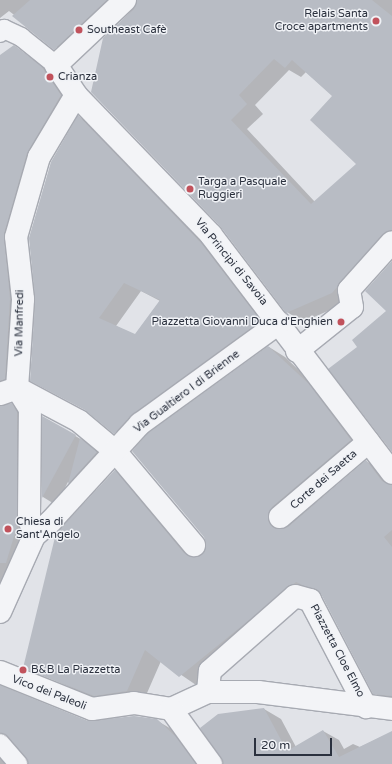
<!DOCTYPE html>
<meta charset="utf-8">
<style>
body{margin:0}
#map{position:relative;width:392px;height:764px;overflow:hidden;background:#e1e3e8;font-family:"Varela Round",sans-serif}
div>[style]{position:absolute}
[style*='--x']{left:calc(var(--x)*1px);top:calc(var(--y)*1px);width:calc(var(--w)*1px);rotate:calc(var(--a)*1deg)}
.shadow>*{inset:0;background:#0003}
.building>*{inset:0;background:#b8bcc4}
.roads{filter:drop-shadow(1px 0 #a7aab2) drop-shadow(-1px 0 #a7aab2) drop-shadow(0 1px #a7aab2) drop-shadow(0 -1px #a7aab2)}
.pedestrian>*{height:18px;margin:-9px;padding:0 9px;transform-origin:9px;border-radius:9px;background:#f3f4f7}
.minor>*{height:22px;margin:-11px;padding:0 11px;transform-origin:11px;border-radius:11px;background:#f3f4f7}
.dots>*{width:11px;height:11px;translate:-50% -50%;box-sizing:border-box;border:2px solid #f0f2f6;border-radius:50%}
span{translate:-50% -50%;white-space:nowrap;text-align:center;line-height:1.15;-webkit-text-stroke:3px #f0f2f6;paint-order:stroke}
.poi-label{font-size:11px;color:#2b313e}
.right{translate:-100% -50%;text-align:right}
.left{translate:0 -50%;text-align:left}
.street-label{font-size:11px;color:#2b313e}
.scale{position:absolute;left:254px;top:738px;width:78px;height:18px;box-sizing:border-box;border:2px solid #2b313e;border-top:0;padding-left:5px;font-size:12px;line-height:14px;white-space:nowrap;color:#2b313e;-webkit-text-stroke:3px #f0f2f6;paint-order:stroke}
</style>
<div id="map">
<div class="shadow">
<i style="clip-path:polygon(0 0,133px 0,71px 58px,9px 11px,0 18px)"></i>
<i style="clip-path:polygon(evenodd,138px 0,392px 0,392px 253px,348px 302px,303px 322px,287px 312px,104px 39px,138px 4px,138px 0,289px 70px,301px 77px,306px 72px,333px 96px,358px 164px,315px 202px,247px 129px,263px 114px,255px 105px,289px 70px)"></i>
<i style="clip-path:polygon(14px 46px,57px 77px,77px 105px,43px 163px,20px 243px,27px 309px,4px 402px,28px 414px,34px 532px,0 614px,0 56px)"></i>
<i style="clip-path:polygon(evenodd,79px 117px,95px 126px,218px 254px,276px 331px,131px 442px,88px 411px,79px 117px,141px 291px,160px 301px,135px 335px,116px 326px,141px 291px)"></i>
<i style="clip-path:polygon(269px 347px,285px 357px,325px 395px,367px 450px,288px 517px,283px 530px,366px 461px,383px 471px,392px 482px,392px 703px,374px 693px,323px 595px,313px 590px,196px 685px,161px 661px,144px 700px,111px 705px,24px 667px,115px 471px,131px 481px,196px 558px,203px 555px)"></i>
<i style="clip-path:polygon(43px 417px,89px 444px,110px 461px,83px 491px,68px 482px,56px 505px,43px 497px)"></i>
<i style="clip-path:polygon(0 687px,88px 722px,156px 720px,173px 730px,204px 764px,28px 764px,16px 744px,10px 744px,11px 764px,0 764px)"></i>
<i style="clip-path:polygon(264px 709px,281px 719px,296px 747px,323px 731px,339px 740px,344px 749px,353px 744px,360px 747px,392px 732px,392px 764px,224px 764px)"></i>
</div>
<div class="building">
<i style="clip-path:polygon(30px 0,107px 0,54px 50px,12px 16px)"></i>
<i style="clip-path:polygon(evenodd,137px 0,372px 0,392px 16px,392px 230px,383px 234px,332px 293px,286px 313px,220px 226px,91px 92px,103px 38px,134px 9px,137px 0,274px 59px,285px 68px,292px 60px,332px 96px,310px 120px,356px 164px,311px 204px,231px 120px,247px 104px,239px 95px,274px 59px)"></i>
<i style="clip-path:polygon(14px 45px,41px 66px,61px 95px,27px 153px,4px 234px,10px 299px,5px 379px,0 381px,0 55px)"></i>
<i style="clip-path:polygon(evenodd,78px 115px,201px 243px,261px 321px,133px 414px,114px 434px,85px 410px,30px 381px,35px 300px,29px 238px,51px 162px,78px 115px,124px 283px,160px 300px,135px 334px,99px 318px,124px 283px)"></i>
<i style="clip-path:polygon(392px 261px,392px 452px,328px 369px,357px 347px,352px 340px,386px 311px,365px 291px)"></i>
<i style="clip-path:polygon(268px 346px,309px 384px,351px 440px,272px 507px,268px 519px,271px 525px,282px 529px,288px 527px,366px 460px,382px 481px,392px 485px,392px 530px,384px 537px,392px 547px,392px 696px,373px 694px,321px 594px,296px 582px,179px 677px,145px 650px,127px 691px,94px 696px,23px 668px,56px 533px,115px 470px,184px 553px,196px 557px,202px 554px,206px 543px,204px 537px,132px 451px,148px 433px)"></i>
<i style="clip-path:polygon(12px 403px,17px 412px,18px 523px,6px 563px,0 563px,0 406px)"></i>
<i style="clip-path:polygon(42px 416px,76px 435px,42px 498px)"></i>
<i style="clip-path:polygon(80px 438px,97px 452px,68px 484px)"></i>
<i style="clip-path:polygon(0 685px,88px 721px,134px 716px,157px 719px,176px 737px,196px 764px,28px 764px,8px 736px,0 733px)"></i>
<i style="clip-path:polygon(264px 708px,287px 751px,323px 730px,339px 757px,392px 731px,392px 764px,223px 764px,200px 728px,218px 714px)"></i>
</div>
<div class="roads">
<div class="pedestrian">
<i style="--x:0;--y:33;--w:6;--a:-45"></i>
<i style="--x:4;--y:29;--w:19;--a:25"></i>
<i style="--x:21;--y:37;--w:45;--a:38.7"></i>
<i style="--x:0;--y:743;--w:28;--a:49"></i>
</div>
<div class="minor">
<i style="--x:125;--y:0;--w:95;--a:136.7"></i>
<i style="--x:56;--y:65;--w:36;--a:56"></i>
<i style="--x:76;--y:95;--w:194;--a:46"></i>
<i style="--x:211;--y:235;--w:299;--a:52.7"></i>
<i style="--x:297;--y:351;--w:70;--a:-38.7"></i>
<i style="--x:352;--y:307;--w:17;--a:-100"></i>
<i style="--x:349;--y:290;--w:64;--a:-48.1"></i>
<i style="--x:0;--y:394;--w:18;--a:-19"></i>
<i style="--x:17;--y:388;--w:70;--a:28"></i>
<i style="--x:79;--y:421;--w:47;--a:39.8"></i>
<i style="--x:115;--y:451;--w:123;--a:50"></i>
<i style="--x:280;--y:517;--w:116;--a:-40.4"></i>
<i style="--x:34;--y:536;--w:20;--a:-105"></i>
<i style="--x:29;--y:517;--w:108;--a:-89.5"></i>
<i style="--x:30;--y:409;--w:25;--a:-122"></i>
<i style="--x:17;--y:388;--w:89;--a:-86.1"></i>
<i style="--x:23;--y:299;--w:62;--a:-96.4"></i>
<i style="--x:16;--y:237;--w:83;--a:-74"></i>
<i style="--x:39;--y:157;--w:72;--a:-59.2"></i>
<i style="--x:0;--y:612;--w:83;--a:-65.9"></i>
<i style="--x:34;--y:536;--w:23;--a:-41"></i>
<i style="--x:51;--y:521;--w:132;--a:-47.5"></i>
<i style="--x:140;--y:424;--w:172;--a:-36"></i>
<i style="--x:0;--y:672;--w:99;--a:21.9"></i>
<i style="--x:92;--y:709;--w:42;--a:-8.1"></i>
<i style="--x:134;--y:703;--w:37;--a:9"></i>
<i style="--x:208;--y:692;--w:21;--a:-85"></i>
<i style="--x:210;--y:671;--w:113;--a:-41.4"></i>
<i style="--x:295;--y:596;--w:16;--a:15"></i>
<i style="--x:310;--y:600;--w:121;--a:62.4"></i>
<i style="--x:171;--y:709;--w:41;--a:-24.7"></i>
<i style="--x:208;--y:692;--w:50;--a:0"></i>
<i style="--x:258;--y:692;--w:135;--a:7.2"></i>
<i style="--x:171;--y:709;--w:68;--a:54"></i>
</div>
</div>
<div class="dots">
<i style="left:376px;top:21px;background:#c1525c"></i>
<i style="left:79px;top:30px;background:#c1525c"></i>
<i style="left:50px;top:77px;background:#c1525c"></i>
<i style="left:190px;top:189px;background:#c1525c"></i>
<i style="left:341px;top:322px;background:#c1525c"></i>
<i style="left:8px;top:529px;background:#c1525c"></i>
<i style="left:23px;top:670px;background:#c1525c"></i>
</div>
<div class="poi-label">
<span class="right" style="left:368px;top:21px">Relais Santa<br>Croce apartments</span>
<span class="left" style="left:87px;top:30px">Southeast Cafè</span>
<span class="left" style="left:58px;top:77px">Crianza</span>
<span class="left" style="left:198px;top:189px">Targa a Pasquale<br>Ruggieri</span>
<span class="right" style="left:333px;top:322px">Piazzetta Giovanni Duca d'Enghien</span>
<span class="left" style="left:16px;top:529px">Chiesa di<br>Sant'Angelo</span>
<span class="left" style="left:31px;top:670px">B&amp;B La Piazzetta</span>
</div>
<div class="street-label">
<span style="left:231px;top:262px;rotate:51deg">Via Principi di Savoia</span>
<span style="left:20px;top:323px;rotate:-89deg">Via Manfredi</span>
<span style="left:187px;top:392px;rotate:-37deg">Via Gualtiero I di Brienne</span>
<span style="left:324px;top:480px;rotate:-41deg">Corte dei Saetta</span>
<span style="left:337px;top:651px;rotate:62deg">Piazzetta Cloe Elmo</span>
<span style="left:49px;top:693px;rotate:21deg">Vico dei Paleoli</span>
</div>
<div class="scale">20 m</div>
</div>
